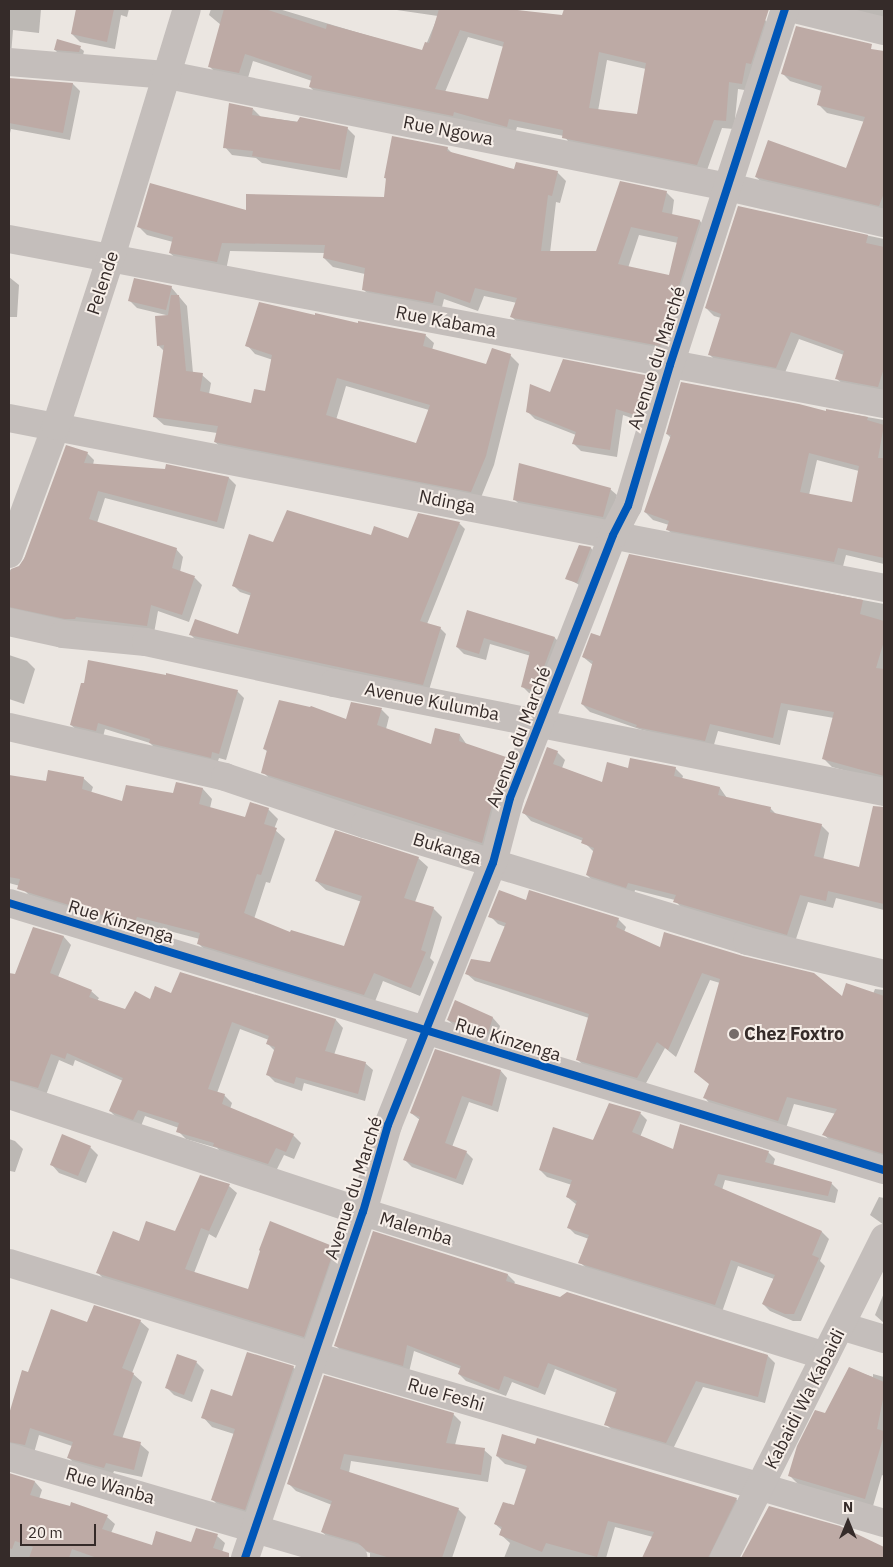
<!DOCTYPE html>
<meta charset="utf-8">
<style>
body{margin:0}
#map{position:relative;width:893px;height:1567px;overflow:hidden;background:#ebe6e1;font-family:"IBM Plex Sans",sans-serif}
div>[style]{position:absolute}
[style*='--x']{left:calc(var(--x)*1px);top:calc(var(--y)*1px);width:calc(var(--w)*1px);rotate:calc(var(--a)*1deg)}
.shadow>*{inset:0;background:#0003}
.building>*{inset:0;background:#bdaaa5}
.street>*{height:28px;margin:-14px;padding:0 14px;transform-origin:14px;border-radius:14px;background:#c4bebb}
.cycleway>*{height:8px;margin:-4px;padding:0 4px;transform-origin:4px;border-radius:4px;background:#0057b8}
.dots>*{width:14px;height:14px;translate:-50% -50%;box-sizing:border-box;border:2px solid #f7efe9;border-radius:50%}
span{translate:-50% -50%;white-space:nowrap;text-align:center;line-height:1.15;-webkit-text-stroke:4px #f7efe9;paint-order:stroke}
.street-label{font-size:18px;color:#352b29}
.poi-label{font-size:18px;color:#352b29;font-weight:700}
.left{translate:0 -50%;text-align:left}
.frame{position:absolute;inset:0;border:10px solid #352b29;pointer-events:none}
.north{position:absolute;left:823px;top:1497px;width:50px;height:50px;-webkit-text-stroke:4px #f7efe9;paint-order:stroke;rotate:0deg;font-size:14px;font-weight:700;line-height:20px;text-align:center;color:#352b29}
.north::after{content:'';display:block;margin:auto;width:18px;height:22px;background:#352b29;clip-path:polygon(50% 0,100% 100%,50% 72%,0 100%)}
.scale{position:absolute;left:20px;top:1524px;width:76px;height:22px;box-sizing:border-box;border:2px solid #352b29;border-top:0;padding-left:6px;font-size:15px;line-height:18px;white-space:nowrap;color:#352b29;-webkit-text-stroke:4px #f7efe9;paint-order:stroke}
</style>
<div id="map">
<div class="shadow">
<i style="clip-path:polygon(9px 9px,41px 9px,39px 33px,13px 30px,11px 55px,9px 56px)"></i>
<i style="clip-path:polygon(77px 9px,129px 9px,127px 17px,121px 15px,115px 49px,80px 42px,72px 34px)"></i>
<i style="clip-path:polygon(evenodd,211px 9px,279px 9px,423px 52px,438px 16px,390px 9px,508px 9px,563px 17px,565px 9px,731px 9px,765px 20px,773px 28px,751px 91px,738px 89px,734px 129px,722px 128px,706px 173px,572px 146px,564px 136px,517px 127px,515px 134px,462px 120px,462px 124px,318px 95px,310px 87px,312px 81px,253px 61px,247px 81px,218px 75px,210px 67px,221px 25px,209px 15px,211px 9px,468px 37px,504px 47px,489px 101px,445px 92px,468px 37px,211px 9px,607px 60px,646px 69px,638px 115px,598px 111px,607px 60px)"></i>
<i style="clip-path:polygon(838px 9px,884px 9px,884px 20px)"></i>
<i style="clip-path:polygon(796px 30px,884px 59px,884px 212px,764px 184px,756px 177px,847px 170px,865px 122px,827px 113px,819px 105px,822px 91px,790px 81px,782px 73px)"></i>
<i style="clip-path:polygon(80px 48px,84px 51px,83px 55px,58px 53px,55px 50px)"></i>
<i style="clip-path:polygon(9px 79px,73px 84px,80px 91px,70px 140px,11px 129px,9px 137px)"></i>
<i style="clip-path:polygon(253px 109px,261px 117px,347px 128px,355px 136px,347px 178px,262px 163px,256px 158px,232px 155px,225px 147px)"></i>
<i style="clip-path:polygon(evenodd,447px 148px,452px 153px,515px 171px,557px 172px,566px 181px,560px 203px,556px 202px,550px 253px,597px 253px,666px 192px,674px 200px,672px 215px,700px 221px,708px 230px,668px 354px,520px 325px,512px 317px,517px 303px,484px 296px,478px 311px,444px 299px,441px 311px,372px 298px,363px 289px,365px 274px,333px 267px,324px 258px,325px 253px,230px 251px,226px 270px,179px 261px,170px 253px,173px 242px,147px 235px,138px 226px,247px 211px,386px 199px,387px 180px,385px 178px,447px 148px,639px 235px,678px 243px,670px 277px,628px 268px,639px 235px)"></i>
<i style="clip-path:polygon(739px 208px,884px 239px,884px 394px,845px 386px,837px 379px,844px 355px,799px 339px,784px 375px,717px 362px,710px 355px,721px 318px,714px 316px,706px 308px)"></i>
<i style="clip-path:polygon(9px 277px,19px 285px,17px 317px,9px 317px)"></i>
<i style="clip-path:polygon(evenodd,171px 287px,187px 306px,193px 373px,202px 375px,211px 383px,209px 394px,252px 404px,266px 392px,273px 360px,255px 354px,247px 345px,359px 324px,425px 335px,434px 343px,432px 350px,487px 365px,510px 355px,519px 364px,494px 465px,480px 500px,224px 450px,215px 442px,217px 433px,164px 425px,155px 417px,164px 351px,158px 345px,170px 316px,137px 308px,129px 300px,171px 287px,346px 386px,429px 410px,417px 444px,336px 420px,346px 386px)"></i>
<i style="clip-path:polygon(564px 361px,650px 377px,657px 384px,646px 423px,623px 415px,617px 457px,581px 451px,574px 444px,576px 435px,535px 419px,527px 411px,550px 394px)"></i>
<i style="clip-path:polygon(evenodd,827px 410px,884px 420px,884px 564px,846px 555px,842px 570px,675px 537px,667px 529px,669px 525px,653px 520px,645px 512px,671px 438px,667px 434px,826px 413px,827px 410px,817px 460px,859px 471px,853px 503px,809px 495px,817px 460px)"></i>
<i style="clip-path:polygon(87px 453px,94px 460px,93px 465px,229px 478px,236px 485px,224px 529px,105px 498px,97px 523px,176px 549px,183px 557px,180px 572px,195px 578px,202px 585px,189px 622px,158px 611px,154px 633px,9px 614px,10px 570px,19px 567px)"></i>
<i style="clip-path:polygon(610px 489px,617px 495px,609px 523px,521px 506px,515px 500px)"></i>
<i style="clip-path:polygon(459px 523px,465px 529px,427px 624px,440px 628px,446px 634px,429px 690px,197px 641px,191px 635px,239px 636px,252px 596px,240px 592px,234px 586px,371px 536px,408px 539px)"></i>
<i style="clip-path:polygon(579px 546px,591px 548px,594px 552px,581px 586px,567px 578px)"></i>
<i style="clip-path:polygon(630px 556px,884px 604px,884px 781px,832px 767px,824px 759px,834px 718px,788px 710px,780px 745px,718px 731px,713px 748px,642px 730px,590px 712px,582px 704px,593px 665px,583px 657px,601px 637px)"></i>
<i style="clip-path:polygon(467px 612px,555px 638px,562px 645px,542px 697px,529px 693px,522px 686px,531px 656px,490px 644px,486px 660px,464px 654px,457px 647px)"></i>
<i style="clip-path:polygon(9px 655px,27px 661px,35px 669px,24px 704px,9px 699px)"></i>
<i style="clip-path:polygon(237px 691px,244px 698px,226px 760px,219px 758px,217px 764px,157px 750px,150px 743px,105px 729px,103px 737px,78px 731px,71px 725px)"></i>
<i style="clip-path:polygon(352px 704px,382px 710px,389px 717px,386px 729px,432px 745px,460px 735px,467px 745px,508px 759px,516px 766px,490px 850px,271px 780px,263px 772px,268px 752px,264px 749px,347px 720px)"></i>
<i style="clip-path:polygon(557px 752px,565px 760px,562px 768px,603px 783px,629px 769px,675px 768px,683px 776px,682px 779px,720px 788px,727px 798px,770px 808px,778px 816px,821px 825px,829px 833px,823px 860px,860px 868px,874px 807px,884px 808px,884px 910px,836px 898px,833px 908px,808px 902px,795px 942px,683px 910px,675px 900px,635px 890px,634px 895px,595px 883px,587px 875px,594px 852px,583px 841px,531px 821px,524px 813px)"></i>
<i style="clip-path:polygon(9px 776px,47px 783px,83px 778px,93px 787px,91px 793px,123px 803px,174px 795px,177px 783px,203px 789px,212px 799px,210px 808px,245px 818px,268px 809px,278px 819px,274px 829px,285px 839px,270px 883px,266px 882px,254px 919px,291px 934px,344px 948px,362px 902px,326px 890px,316px 881px,418px 858px,428px 867px,415px 902px,433px 908px,442px 917px,430px 958px,434px 962px,420px 996px,383px 981px,374px 1004px,208px 953px,199px 944px,200px 939px,146px 925px,143px 933px,29px 895px,20px 886px,9px 883px)"></i>
<i style="clip-path:polygon(527px 902px,618px 919px,626px 927px,624px 932px,660px 949px,842px 998px,873px 994px,875px 989px,884px 990px,884px 1158px,832px 1142px,824px 1135px,836px 1114px,794px 1104px,786px 1128px,712px 1106px,705px 1098px,710px 1085px,720px 983px,710px 980px,676px 1057px,665px 1048px,645px 1085px,585px 1067px,577px 1059px,589px 1018px,475px 981px,467px 974px,491px 964px,506px 927px,498px 924px,490px 916px)"></i>
<i style="clip-path:polygon(34px 928px,64px 937px,71px 945px,58px 977px,91px 991px,99px 998px,97px 1001px,126px 1010px,172px 995px,181px 973px,336px 1020px,343px 1028px,334px 1055px,365px 1063px,373px 1070px,365px 1101px,304px 1083px,302px 1091px,275px 1082px,268px 1075px,275px 1051px,268px 1044px,269px 1040px,240px 1029px,217px 1093px,224px 1095px,232px 1103px,230px 1109px,293px 1135px,301px 1143px,294px 1159px,284px 1155px,276px 1171px,222px 1153px,217px 1148px,186px 1139px,178px 1131px,179px 1128px,145px 1116px,141px 1126px,118px 1119px,110px 1111px,123px 1081px,75px 1060px,73px 1066px,59px 1060px,46px 1095px,9px 1089px,9px 974px,16px 976px)"></i>
<i style="clip-path:polygon(493px 1018px,500px 1026px,496px 1040px,456px 1028px,448px 1020px)"></i>
<i style="clip-path:polygon(501px 1071px,507px 1078px,498px 1112px,469px 1102px,452px 1147px,466px 1152px,473px 1159px,463px 1185px,412px 1167px,405px 1160px,420px 1120px,411px 1113px)"></i>
<i style="clip-path:polygon(640px 1113px,647px 1120px,640px 1137px,674px 1151px,768px 1152px,775px 1159px,773px 1166px,831px 1183px,838px 1190px,835px 1203px,725px 1180px,722px 1190px,822px 1232px,829px 1239px,820px 1261px,825px 1266px,801px 1321px,793px 1321px,770px 1311px,763px 1304px,774px 1279px,738px 1266px,722px 1312px,587px 1269px,580px 1262px,589px 1239px,575px 1234px,568px 1227px,577px 1205px,567px 1197px,572px 1185px,547px 1177px,540px 1170px)"></i>
<i style="clip-path:polygon(9px 1139px,15px 1141px,23px 1149px,15px 1172px,10px 1171px,9px 1176px)"></i>
<i style="clip-path:polygon(90px 1147px,98px 1155px,86px 1183px,59px 1173px,52px 1165px)"></i>
<i style="clip-path:polygon(229px 1186px,237px 1193px,216px 1238px,209px 1234px,194px 1273px,249px 1291px,334px 1248px,341px 1255px,311px 1343px,105px 1280px,98px 1273px,140px 1243px,176px 1232px)"></i>
<i style="clip-path:polygon(879px 1197px,884px 1198px,884px 1225px,870px 1215px)"></i>
<i style="clip-path:polygon(374px 1233px,508px 1275px,515px 1282px,514px 1284px,561px 1298px,567px 1293px,768px 1356px,775px 1363px,765px 1403px,703px 1387px,673px 1449px,613px 1431px,606px 1424px,617px 1393px,555px 1369px,545px 1395px,512px 1382px,506px 1396px,466px 1381px,459px 1374px,461px 1369px,414px 1351px,409px 1372px,342px 1352px,335px 1345px)"></i>
<i style="clip-path:polygon(884px 1293px,884px 1323px,875px 1315px)"></i>
<i style="clip-path:polygon(140px 1321px,149px 1329px,132px 1373px,142px 1382px,122px 1439px,140px 1444px,149px 1452px,142px 1477px,114px 1471px,112px 1476px,77px 1466px,68px 1457px,72px 1446px,39px 1435px,34px 1453px,9px 1452px,9px 1419px,22px 1372px,29px 1374px,88px 1324px)"></i>
<i style="clip-path:polygon(196px 1362px,204px 1370px,192px 1402px,174px 1395px,167px 1388px)"></i>
<i style="clip-path:polygon(293px 1367px,303px 1377px,254px 1518px,222px 1509px,212px 1499px,234px 1434px,212px 1427px,203px 1417px,233px 1398px)"></i>
<i style="clip-path:polygon(849px 1369px,873px 1377px,873px 1374px,884px 1377px,884px 1476px,882px 1475px,873px 1506px,798px 1484px,790px 1476px,826px 1415px)"></i>
<i style="clip-path:polygon(325px 1377px,453px 1414px,461px 1422px,455px 1445px,484px 1450px,492px 1457px,488px 1482px,351px 1461px,349px 1473px,458px 1509px,466px 1517px,452px 1558px,370px 1558px,370px 1553px,330px 1539px,322px 1532px,332px 1505px,296px 1491px,288px 1483px)"></i>
<i style="clip-path:polygon(497px 1456px,736px 1499px,744px 1506px,718px 1558px,644px 1558px,653px 1537px,615px 1527px,606px 1558px,504px 1558px,510px 1543px,500px 1534px,502px 1530px,495px 1524px,514px 1507px,527px 1470px,505px 1464px)"></i>
<i style="clip-path:polygon(9px 1474px,35px 1482px,42px 1490px,39px 1499px,107px 1517px,115px 1524px,111px 1533px,152px 1547px,192px 1543px,217px 1536px,225px 1543px,220px 1558px,9px 1558px)"></i>
<i style="clip-path:polygon(770px 1507px,839px 1528px,884px 1548px,884px 1558px,742px 1558px)"></i>
</div>
<div class="building">
<i style="clip-path:polygon(76px 9px,114px 9px,107px 42px,71px 34px)"></i>
<i style="clip-path:polygon(evenodd,224px 9px,265px 9px,326px 29px,327px 24px,422px 50px,425px 42px,429px 43px,439px 9px,507px 9px,562px 15px,564px 9px,769px 9px,751px 64px,746px 63px,742px 84px,729px 82px,726px 121px,714px 120px,697px 165px,562px 138px,563px 130px,509px 119px,507px 127px,454px 112px,453px 116px,309px 87px,312px 76px,245px 54px,239px 73px,208px 67px,224px 9px,460px 30px,504px 42px,488px 99px,435px 89px,460px 30px,224px 9px,599px 52px,646px 63px,637px 114px,589px 108px,599px 52px)"></i>
<i style="clip-path:polygon(796px 26px,872px 44px,871px 49px,884px 51px,884px 193px,879px 206px,755px 177px,768px 140px,846px 168px,865px 117px,817px 105px,822px 86px,781px 74px)"></i>
<i style="clip-path:polygon(57px 39px,81px 46px,79px 52px,54px 50px)"></i>
<i style="clip-path:polygon(9px 78px,73px 83px,63px 133px,9px 123px)"></i>
<i style="clip-path:polygon(229px 103px,253px 108px,252px 115px,297px 122px,300px 117px,348px 127px,340px 170px,252px 156px,253px 151px,223px 148px)"></i>
<i style="clip-path:polygon(evenodd,392px 136px,448px 147px,447px 151px,514px 169px,516px 162px,558px 171px,552px 196px,548px 195px,541px 251px,596px 251px,620px 181px,667px 191px,662px 212px,700px 220px,660px 346px,513px 318px,510px 317px,517px 298px,475px 288px,470px 303px,436px 291px,433px 303px,362px 290px,365px 268px,323px 258px,325px 245px,222px 243px,217px 262px,169px 253px,173px 237px,137px 227px,150px 183px,246px 210px,246px 194px,384px 197px,386px 178px,384px 178px,392px 136px,631px 227px,678px 237px,669px 275px,618px 264px,631px 227px)"></i>
<i style="clip-path:polygon(738px 206px,868px 235px,866px 243px,884px 247px,884px 368px,878px 387px,835px 379px,844px 351px,791px 332px,776px 368px,708px 355px,721px 314px,705px 308px)"></i>
<i style="clip-path:polygon(134px 278px,172px 286px,166px 310px,128px 301px)"></i>
<i style="clip-path:polygon(evenodd,171px 295px,179px 295px,186px 371px,203px 373px,200px 391px,251px 403px,254px 389px,265px 391px,272px 355px,245px 346px,259px 302px,315px 315px,315px 313px,358px 323px,358px 321px,426px 334px,423px 346px,486px 364px,492px 348px,511px 354px,486px 456px,471px 492px,214px 442px,218px 426px,153px 417px,164px 345px,157px 346px,155px 316px,168px 315px,171px 295px,337px 378px,430px 405px,416px 443px,326px 415px,337px 378px)"></i>
<i style="clip-path:polygon(563px 359px,650px 376px,638px 416px,616px 409px,610px 450px,572px 444px,576px 432px,526px 412px,530px 384px,550px 392px)"></i>
<i style="clip-path:polygon(evenodd,681px 382px,799px 404px,826px 411px,826px 409px,868px 417px,867px 420px,884px 425px,878px 458px,884px 458px,884px 558px,838px 548px,834px 562px,666px 530px,669px 521px,644px 512px,671px 435px,666px 434px,681px 382px,809px 453px,859px 466px,852px 502px,800px 492px,809px 453px)"></i>
<i style="clip-path:polygon(66px 445px,88px 452px,84px 463px,165px 469px,166px 464px,229px 477px,217px 522px,98px 491px,89px 519px,177px 548px,172px 568px,195px 576px,182px 615px,151px 605px,147px 626px,76px 617px,75px 619px,65px 619px,9px 607px,9px 576px,11px 569px,19px 566px,24px 559px)"></i>
<i style="clip-path:polygon(519px 463px,611px 488px,603px 517px,513px 500px)"></i>
<i style="clip-path:polygon(287px 510px,371px 535px,374px 526px,408px 538px,418px 513px,460px 522px,420px 621px,441px 627px,423px 685px,189px 635px,195px 619px,238px 634px,251px 593px,232px 586px,249px 534px,273px 542px)"></i>
<i style="clip-path:polygon(579px 545px,591px 547px,577px 583px,565px 579px)"></i>
<i style="clip-path:polygon(629px 554px,863px 600px,860px 614px,884px 621px,884px 641px,876px 668px,884px 669px,884px 776px,822px 759px,834px 712px,781px 703px,773px 738px,710px 724px,705px 741px,636px 727px,637px 725px,581px 704px,593px 661px,582px 657px,591px 633px,600px 636px)"></i>
<i style="clip-path:polygon(467px 610px,555px 637px,535px 691px,521px 687px,530px 652px,484px 638px,479px 654px,456px 647px)"></i>
<i style="clip-path:polygon(88px 660px,166px 675px,166px 673px,238px 690px,219px 754px,212px 752px,211px 758px,149px 743px,150px 739px,98px 723px,96px 731px,70px 725px,81px 683px,84px 683px)"></i>
<i style="clip-path:polygon(279px 700px,310px 707px,311px 706px,346px 719px,351px 702px,382px 708px,377px 725px,431px 744px,435px 728px,460px 734px,459px 741px,509px 758px,495px 794px,482px 843px,261px 773px,267px 750px,263px 749px)"></i>
<i style="clip-path:polygon(547px 747px,558px 751px,553px 764px,602px 782px,607px 762px,628px 768px,630px 758px,676px 767px,674px 776px,720px 787px,718px 795px,771px 807px,770px 812px,822px 824px,814px 856px,859px 867px,873px 806px,884px 807px,884px 904px,828px 891px,826px 901px,800px 895px,787px 935px,673px 902px,676px 895px,628px 883px,626px 888px,586px 875px,594px 848px,581px 843px,583px 838px,522px 813px)"></i>
<i style="clip-path:polygon(48px 770px,84px 777px,82px 789px,122px 801px,126px 785px,173px 793px,176px 782px,203px 788px,199px 804px,245px 817px,250px 802px,269px 808px,264px 824px,277px 828px,261px 875px,257px 874px,244px 913px,290px 932px,291px 930px,344px 946px,362px 896px,315px 881px,335px 830px,419px 857px,404px 898px,434px 907px,421px 950px,426px 952px,411px 988px,374px 973px,364px 995px,197px 944px,200px 933px,137px 917px,134px 925px,17px 889px,20px 879px,9px 877px,9px 775px,46px 781px)"></i>
<i style="clip-path:polygon(499px 890px,526px 900px,529px 890px,619px 918px,616px 927px,660px 947px,664px 932px,743px 956px,814px 973px,842px 996px,846px 983px,884px 996px,884px 1154px,822px 1135px,837px 1109px,787px 1097px,778px 1121px,703px 1098px,709px 1084px,694px 1072px,720px 979px,702px 973px,668px 1050px,657px 1042px,637px 1078px,576px 1060px,589px 1014px,465px 974px,471px 959px,490px 962px,506px 923px,488px 917px)"></i>
<i style="clip-path:polygon(33px 927px,64px 936px,50px 973px,92px 990px,89px 997px,125px 1009px,135px 991px,150px 999px,155px 986px,171px 993px,180px 972px,336px 1019px,325px 1051px,366px 1062px,358px 1094px,296px 1077px,294px 1084px,266px 1075px,275px 1047px,266px 1044px,269px 1036px,232px 1022px,208px 1089px,225px 1094px,222px 1104px,294px 1134px,286px 1152px,276px 1148px,268px 1164px,213px 1146px,214px 1143px,176px 1132px,179px 1123px,138px 1110px,133px 1120px,109px 1111px,123px 1078px,67px 1053px,65px 1059px,51px 1054px,38px 1088px,9px 1080px,9px 973px,15px 974px)"></i>
<i style="clip-path:polygon(455px 1000px,493px 1017px,488px 1033px,447px 1020px)"></i>
<i style="clip-path:polygon(435px 1049px,501px 1070px,492px 1106px,462px 1096px,445px 1143px,467px 1151px,456px 1179px,403px 1160px,420px 1117px,410px 1113px)"></i>
<i style="clip-path:polygon(609px 1103px,641px 1112px,632px 1132px,673px 1149px,680px 1124px,769px 1151px,765px 1162px,832px 1182px,828px 1196px,718px 1174px,714px 1185px,822px 1231px,812px 1255px,819px 1258px,794px 1314px,785px 1314px,762px 1304px,775px 1275px,731px 1260px,715px 1305px,578px 1263px,589px 1235px,567px 1228px,577px 1201px,566px 1197px,572px 1180px,539px 1170px,553px 1127px,593px 1140px)"></i>
<i style="clip-path:polygon(62px 1134px,91px 1146px,78px 1176px,50px 1165px)"></i>
<i style="clip-path:polygon(200px 1175px,230px 1184px,209px 1231px,201px 1228px,185px 1269px,248px 1289px,260px 1251px,259px 1250px,270px 1221px,335px 1247px,304px 1337px,96px 1273px,113px 1231px,139px 1241px,146px 1221px,175px 1231px)"></i>
<i style="clip-path:polygon(373px 1231px,508px 1274px,506px 1281px,560px 1297px,567px 1292px,768px 1355px,758px 1397px,696px 1381px,666px 1443px,604px 1425px,617px 1389px,548px 1363px,538px 1388px,504px 1376px,499px 1390px,458px 1374px,461px 1366px,407px 1345px,403px 1366px,334px 1346px)"></i>
<i style="clip-path:polygon(94px 1305px,141px 1320px,122px 1368px,134px 1373px,113px 1435px,141px 1442px,134px 1470px,106px 1463px,104px 1468px,67px 1458px,73px 1442px,30px 1428px,25px 1445px,9px 1442px,9px 1414px,22px 1370px,28px 1372px,51px 1309px,87px 1322px)"></i>
<i style="clip-path:polygon(247px 1352px,294px 1366px,245px 1510px,211px 1500px,235px 1429px,201px 1418px,211px 1389px,232px 1396px)"></i>
<i style="clip-path:polygon(177px 1354px,197px 1361px,184px 1395px,165px 1388px)"></i>
<i style="clip-path:polygon(849px 1367px,884px 1382px,884px 1394px,877px 1429px,884px 1431px,884px 1435px,865px 1499px,788px 1476px,797px 1446px,815px 1410px,825px 1413px)"></i>
<i style="clip-path:polygon(324px 1375px,454px 1413px,446px 1443px,485px 1448px,481px 1475px,344px 1454px,340px 1469px,459px 1508px,442px 1558px,390px 1558px,367px 1551px,358px 1543px,321px 1532px,332px 1501px,287px 1484px)"></i>
<i style="clip-path:polygon(502px 1434px,535px 1444px,537px 1438px,737px 1498px,708px 1558px,642px 1558px,654px 1532px,608px 1521px,597px 1557px,546px 1543px,542px 1552px,499px 1535px,502px 1527px,494px 1524px,503px 1502px,514px 1505px,527px 1466px,496px 1456px)"></i>
<i style="clip-path:polygon(9px 1473px,35px 1481px,30px 1495px,70px 1506px,71px 1502px,108px 1515px,102px 1529px,152px 1545px,156px 1531px,191px 1542px,196px 1528px,218px 1534px,213px 1548px,229px 1553px,229px 1558px,97px 1558px,72px 1549px,69px 1558px,29px 1558px,33px 1547px,15px 1541px,12px 1549px,9px 1548px)"></i>
<i style="clip-path:polygon(769px 1506px,840px 1526px,884px 1547px,884px 1558px,741px 1558px)"></i>
</div>
<div class="street">
<i style="--x:794;--y:9;--w:93;--a:13.7"></i>
<i style="--x:9;--y:62;--w:160;--a:4.7"></i>
<i style="--x:168;--y:75;--w:571;--a:11.31"></i>
<i style="--x:728;--y:187;--w:160;--a:13"></i>
<i style="--x:9;--y:239;--w:890;--a:10.68"></i>
<i style="--x:9;--y:418;--w:891;--a:10.99"></i>
<i style="--x:9;--y:554;--w:136;--a:-69.8"></i>
<i style="--x:56;--y:426;--w:178;--a:-72"></i>
<i style="--x:111;--y:257;--w:259;--a:-73"></i>
<i style="--x:9;--y:622;--w:55;--a:12.5"></i>
<i style="--x:63;--y:634;--w:83;--a:5.5"></i>
<i style="--x:146;--y:642;--w:192;--a:12.3"></i>
<i style="--x:334;--y:683;--w:561;--a:11.21"></i>
<i style="--x:9;--y:727;--w:222;--a:13"></i>
<i style="--x:225;--y:777;--w:148;--a:18.6"></i>
<i style="--x:365;--y:824;--w:400;--a:17"></i>
<i style="--x:747;--y:941;--w:141;--a:13.5"></i>
<i style="--x:9;--y:903;--w:915;--a:16.97"></i>
<i style="--x:9;--y:1095;--w:373;--a:18.3"></i>
<i style="--x:363;--y:1212;--w:484;--a:17.3"></i>
<i style="--x:9;--y:1263;--w:319;--a:17"></i>
<i style="--x:314;--y:1356;--w:594;--a:16.33"></i>
<i style="--x:841;--y:1326;--w:45;--a:16.8"></i>
<i style="--x:9;--y:1457;--w:359;--a:16.3"></i>
<i style="--x:245;--y:1558;--w:366;--a:-71.2"></i>
<i style="--x:363;--y:1212;--w:91;--a:-74"></i>
<i style="--x:388;--y:1125;--w:282;--a:-68.2"></i>
<i style="--x:493;--y:863;--w:67;--a:-75.3"></i>
<i style="--x:510;--y:798;--w:282;--a:-68.6"></i>
<i style="--x:613;--y:535;--w:33;--a:-63"></i>
<i style="--x:628;--y:506;--w:147;--a:-73.4"></i>
<i style="--x:670;--y:365;--w:374;--a:-72.1"></i>
<i style="--x:724;--y:1558;--w:358;--a:-63.4"></i>
</div>
<div class="cycleway">
<i style="--x:9;--y:903;--w:915;--a:16.97"></i>
<i style="--x:245;--y:1558;--w:366;--a:-71.2"></i>
<i style="--x:363;--y:1212;--w:91;--a:-74"></i>
<i style="--x:388;--y:1125;--w:282;--a:-68.2"></i>
<i style="--x:493;--y:863;--w:67;--a:-75.3"></i>
<i style="--x:510;--y:798;--w:282;--a:-68.6"></i>
<i style="--x:613;--y:535;--w:33;--a:-63"></i>
<i style="--x:628;--y:506;--w:147;--a:-73.4"></i>
<i style="--x:670;--y:365;--w:374;--a:-72.1"></i>
</div>
<div class="dots">
<i style="left:734px;top:1034px;background:#756c69"></i>
</div>
<div class="street-label">
<span style="left:448px;top:131px;rotate:11deg">Rue Ngowa</span>
<span style="left:103px;top:283px;rotate:-72deg">Pelende</span>
<span style="left:446px;top:322px;rotate:11deg">Rue Kabama</span>
<span style="left:657px;top:358px;rotate:-72deg">Avenue du Marché</span>
<span style="left:447px;top:502px;rotate:11deg">Ndinga</span>
<span style="left:432px;top:702px;rotate:11deg">Avenue Kulumba</span>
<span style="left:519px;top:737px;rotate:-69deg">Avenue du Marché</span>
<span style="left:447px;top:849px;rotate:17deg">Bukanga</span>
<span style="left:121px;top:922px;rotate:17deg">Rue Kinzenga</span>
<span style="left:508px;top:1040px;rotate:17deg">Rue Kinzenga</span>
<span style="left:354px;top:1188px;rotate:-72deg">Avenue du Marché</span>
<span style="left:416px;top:1229px;rotate:17deg">Malemba</span>
<span style="left:446px;top:1395px;rotate:16deg">Rue Feshi</span>
<span style="left:805px;top:1399px;rotate:-63deg">Kabaidi Wa Kabaidi</span>
<span style="left:110px;top:1486px;rotate:16deg">Rue Wanba</span>
</div>
<div class="poi-label">
<span class="left" style="left:744px;top:1034px">Chez Foxtro</span>
</div>
<div class="frame"></div>
<div class="north">N</div>
<div class="scale">20 m</div>
</div>
